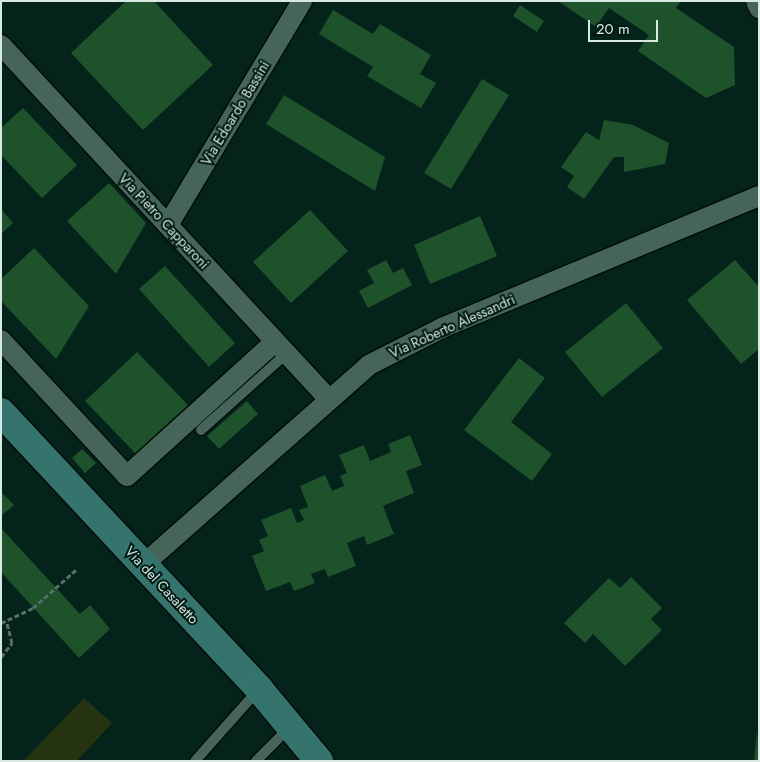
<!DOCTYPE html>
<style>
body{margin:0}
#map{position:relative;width:760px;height:762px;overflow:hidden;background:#04231b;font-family:Jost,sans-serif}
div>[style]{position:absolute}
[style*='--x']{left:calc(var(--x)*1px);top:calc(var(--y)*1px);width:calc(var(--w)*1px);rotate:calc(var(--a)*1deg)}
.green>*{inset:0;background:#263310}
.building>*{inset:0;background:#1d522a}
.path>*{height:3px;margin-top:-1.5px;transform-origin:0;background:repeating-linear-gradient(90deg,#577069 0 5px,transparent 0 7.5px)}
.roads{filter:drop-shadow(1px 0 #000b06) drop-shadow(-1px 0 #000b06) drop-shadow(0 1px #000b06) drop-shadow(0 -1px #000b06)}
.lane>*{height:10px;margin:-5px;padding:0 5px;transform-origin:5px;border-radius:5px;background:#45655a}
.street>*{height:20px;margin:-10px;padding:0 10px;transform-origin:10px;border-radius:10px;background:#45655a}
.secondary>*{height:28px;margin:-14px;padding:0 14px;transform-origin:14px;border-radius:14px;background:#35746c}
span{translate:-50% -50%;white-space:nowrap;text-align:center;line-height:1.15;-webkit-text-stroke:4px #001a12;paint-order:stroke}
.street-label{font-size:14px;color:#d8e9e3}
.frame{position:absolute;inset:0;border:2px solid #d8e9e3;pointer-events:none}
.scale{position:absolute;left:588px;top:20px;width:70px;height:22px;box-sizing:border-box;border:2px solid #d8e9e3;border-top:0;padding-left:6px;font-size:15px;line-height:18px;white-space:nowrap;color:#d8e9e3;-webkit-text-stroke:4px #001a12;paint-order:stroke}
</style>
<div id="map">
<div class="green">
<i style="clip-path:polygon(84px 698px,112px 723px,77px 761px,23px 761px)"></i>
</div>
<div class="building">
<i style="clip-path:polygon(126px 1px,154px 1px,213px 65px,143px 130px,71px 53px)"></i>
<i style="clip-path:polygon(558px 1px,681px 1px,676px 8px,734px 47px,735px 85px,706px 98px,638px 51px,649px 35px,609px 8px,596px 27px)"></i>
<i style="clip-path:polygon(520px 5px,544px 21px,537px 32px,513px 16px)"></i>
<i style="clip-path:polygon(333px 10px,373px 34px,380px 24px,431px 55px,420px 74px,436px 83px,421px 108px,367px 76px,373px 67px,319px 34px)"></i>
<i style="clip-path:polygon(482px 79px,509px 95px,451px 189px,424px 173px)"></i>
<i style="clip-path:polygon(284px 95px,385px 157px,375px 191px,266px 124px)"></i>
<i style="clip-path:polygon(23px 108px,77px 165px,42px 198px,1px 155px,1px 128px)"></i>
<i style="clip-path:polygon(604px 120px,633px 125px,669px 143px,665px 164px,624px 172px,624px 157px,614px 157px,584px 199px,567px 187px,574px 176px,561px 167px,586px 132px,599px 140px)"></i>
<i style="clip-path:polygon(109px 183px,146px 223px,116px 274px,67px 221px)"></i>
<i style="clip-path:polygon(1px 209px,13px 223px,1px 234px)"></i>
<i style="clip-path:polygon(310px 210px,348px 251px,291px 303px,253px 262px)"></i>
<i style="clip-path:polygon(480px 216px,497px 256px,430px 284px,414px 245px)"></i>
<i style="clip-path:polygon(34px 248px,89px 306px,56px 359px,1px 301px,1px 279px)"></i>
<i style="clip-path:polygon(386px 260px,393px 273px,403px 268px,412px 285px,368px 308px,359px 291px,374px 283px,367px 270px)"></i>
<i style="clip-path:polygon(735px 260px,759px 287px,759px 349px,741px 364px,687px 300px)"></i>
<i style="clip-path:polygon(165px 266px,235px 343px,209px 367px,139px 289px)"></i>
<i style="clip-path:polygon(626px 303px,663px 348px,602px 397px,565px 352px)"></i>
<i style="clip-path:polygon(137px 352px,188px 405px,136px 454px,85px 401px)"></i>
<i style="clip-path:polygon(519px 358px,545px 378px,511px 422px,552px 454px,532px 481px,464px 430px)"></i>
<i style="clip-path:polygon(247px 401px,258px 414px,219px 449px,207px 436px)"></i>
<i style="clip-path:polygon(410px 435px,422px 465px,406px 471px,414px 493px,383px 506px,394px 534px,367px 545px,364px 536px,347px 543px,356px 566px,328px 577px,325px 569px,311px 574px,315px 583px,294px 591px,290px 582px,266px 591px,252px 556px,264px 551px,259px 540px,268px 536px,261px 520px,291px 508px,297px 523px,304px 520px,299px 510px,308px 507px,300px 486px,325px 475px,332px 491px,344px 486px,340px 476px,347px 473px,339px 455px,364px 445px,370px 461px,391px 452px,388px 444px)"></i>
<i style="clip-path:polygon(82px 449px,96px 463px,85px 473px,72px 458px)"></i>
<i style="clip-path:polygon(1px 492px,14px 505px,1px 516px)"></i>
<i style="clip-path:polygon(1px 528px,80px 614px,90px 605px,110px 629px,79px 658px,1px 572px)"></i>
<i style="clip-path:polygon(631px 577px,662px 608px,651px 619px,662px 630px,625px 666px,593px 634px,585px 643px,564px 623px,609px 578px,620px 588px)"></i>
<i style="clip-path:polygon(757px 730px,759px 761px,754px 761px)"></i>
</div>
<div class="path">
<i style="--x:1;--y:623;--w:35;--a:-25"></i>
<i style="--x:33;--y:608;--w:60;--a:-41.6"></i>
<i style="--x:1;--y:657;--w:18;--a:-52"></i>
<i style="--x:12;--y:643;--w:21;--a:-104"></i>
</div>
<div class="roads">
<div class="lane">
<i style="--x:201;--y:430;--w:114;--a:-41.8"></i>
<i style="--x:195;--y:761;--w:96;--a:-48.4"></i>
<i style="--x:256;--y:761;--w:48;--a:-45"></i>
</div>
<div class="street">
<i style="--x:756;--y:1;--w:8;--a:67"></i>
<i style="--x:1;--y:45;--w:480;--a:47.2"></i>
<i style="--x:168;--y:225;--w:261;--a:-59.1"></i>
<i style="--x:1;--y:340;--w:185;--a:47.2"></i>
<i style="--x:127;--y:476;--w:200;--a:-42.2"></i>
<i style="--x:143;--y:565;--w:302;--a:-41.5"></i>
<i style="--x:369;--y:365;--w:82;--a:-26.9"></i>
<i style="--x:442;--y:328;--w:343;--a:-22.6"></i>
</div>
<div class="secondary">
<i style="--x:1;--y:412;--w:379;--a:47"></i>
<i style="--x:259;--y:689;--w:94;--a:50.2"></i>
</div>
</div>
<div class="street-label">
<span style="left:235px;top:113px;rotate:-59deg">Via Edoardo Bassini</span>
<span style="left:164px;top:221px;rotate:47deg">Via Pietro Capparoni</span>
<span style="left:452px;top:326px;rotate:-24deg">Via Roberto Alessandri</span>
<span style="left:162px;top:585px;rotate:47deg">Via del Casaletto</span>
</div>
<div class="frame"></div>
<div class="scale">20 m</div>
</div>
